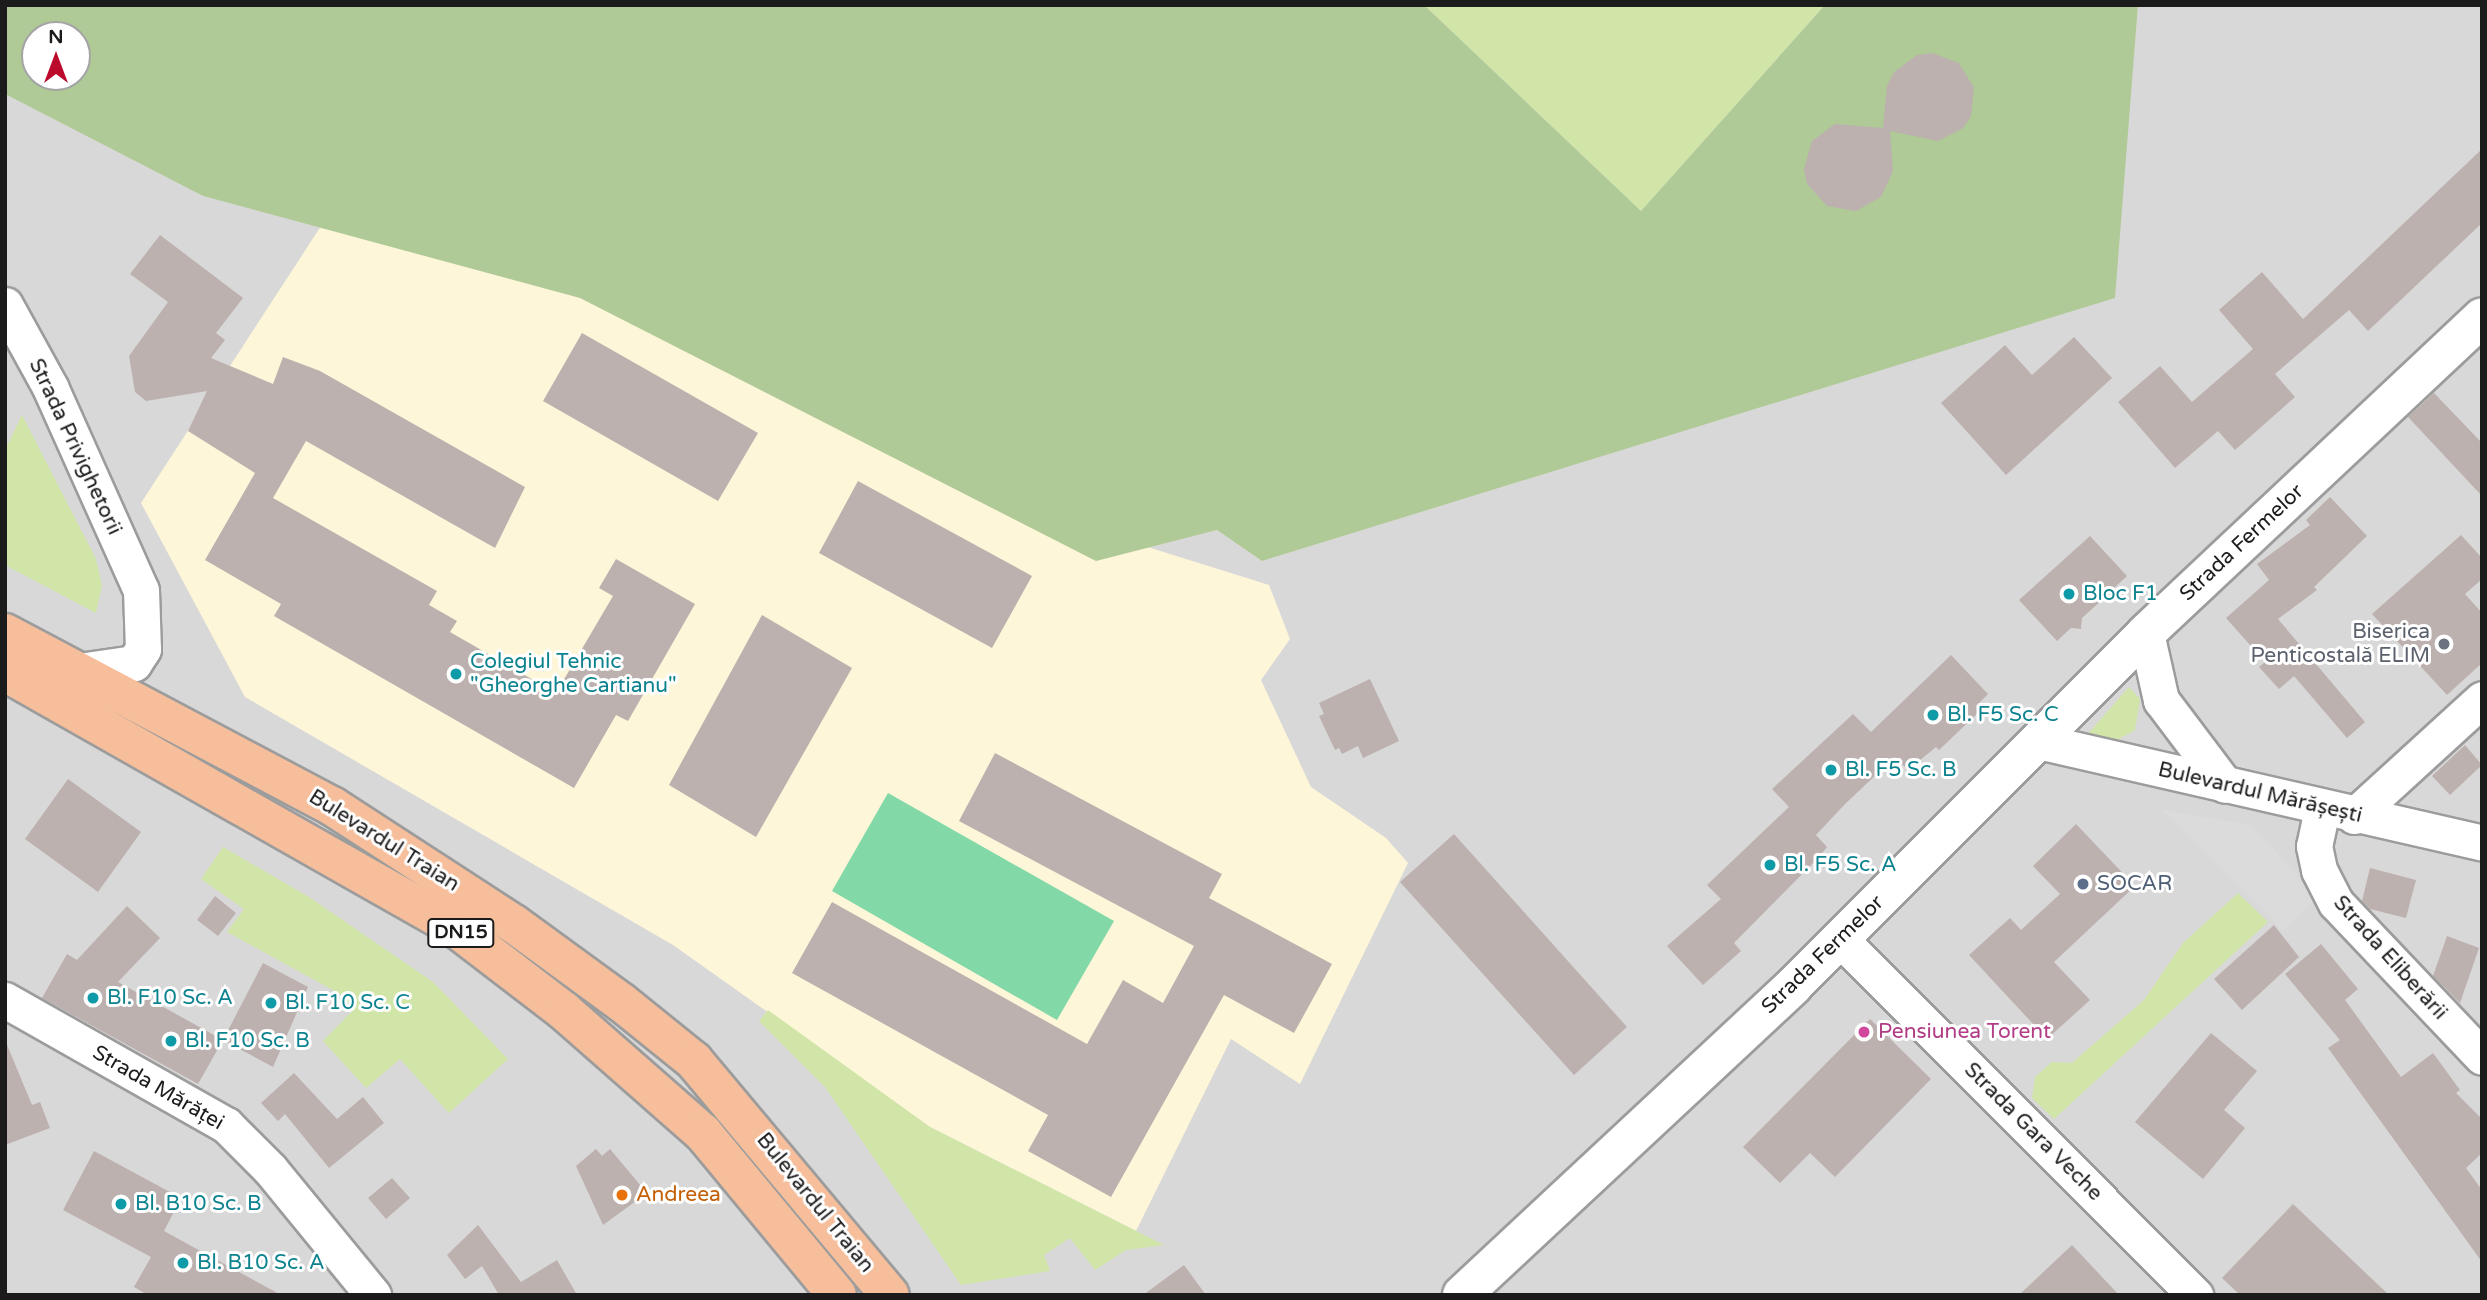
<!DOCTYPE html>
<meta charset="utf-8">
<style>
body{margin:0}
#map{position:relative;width:2487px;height:1300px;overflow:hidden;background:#ece6e1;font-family:"Varela Round",sans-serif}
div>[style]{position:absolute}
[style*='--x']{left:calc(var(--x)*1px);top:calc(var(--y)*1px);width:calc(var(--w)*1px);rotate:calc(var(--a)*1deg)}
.residential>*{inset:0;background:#d9d8d8}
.education>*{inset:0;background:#fdf6d9}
.grass>*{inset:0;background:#d1e5a8}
.forest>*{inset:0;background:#afc997}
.pitch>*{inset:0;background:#82d8a7}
.parking>*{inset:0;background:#dbdbdb}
.building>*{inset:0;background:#bcb1ae}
.roads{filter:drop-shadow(2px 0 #9c9c9c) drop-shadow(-2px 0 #9c9c9c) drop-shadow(0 2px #9c9c9c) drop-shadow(0 -2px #9c9c9c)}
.minor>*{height:35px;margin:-17.5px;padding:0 17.5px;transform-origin:17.5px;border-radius:17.5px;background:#fff}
.tertiary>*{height:38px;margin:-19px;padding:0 19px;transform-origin:19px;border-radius:19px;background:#fff}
.primary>*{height:38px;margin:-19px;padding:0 19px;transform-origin:19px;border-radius:19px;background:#f6be9b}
.dots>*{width:19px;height:19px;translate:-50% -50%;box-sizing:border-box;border:4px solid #fff;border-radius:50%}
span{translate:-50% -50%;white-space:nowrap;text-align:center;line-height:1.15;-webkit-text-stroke:6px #fff;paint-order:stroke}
.shield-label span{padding:2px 5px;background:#fff;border:2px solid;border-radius:5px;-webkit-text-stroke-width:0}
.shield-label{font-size:19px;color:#1b1b1b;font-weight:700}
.street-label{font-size:21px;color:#1b1b1b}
.culture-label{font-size:21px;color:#0d838f}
.left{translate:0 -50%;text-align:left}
.worship-label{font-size:21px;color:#5b616d}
.right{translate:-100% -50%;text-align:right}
.service-label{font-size:21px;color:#4e5e75}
.hotel-label{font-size:21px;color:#b23c85}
.food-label{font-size:21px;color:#c56008}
.frame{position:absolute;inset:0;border:7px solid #1b1b1b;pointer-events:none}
.north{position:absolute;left:21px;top:21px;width:70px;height:70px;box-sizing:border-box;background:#fff;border:2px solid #a4a4a4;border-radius:50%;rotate:0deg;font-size:19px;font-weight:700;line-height:28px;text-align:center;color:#1b1b1b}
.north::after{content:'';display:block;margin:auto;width:24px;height:32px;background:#bb0a2b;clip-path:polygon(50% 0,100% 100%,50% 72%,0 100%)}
</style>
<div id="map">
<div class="residential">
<i style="clip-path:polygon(2138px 5px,2482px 5px,2482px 1295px,5px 1295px,5px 94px,203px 196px,580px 298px,1096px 561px,1217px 530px,1262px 561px,2114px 298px)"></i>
</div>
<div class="education">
<i style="clip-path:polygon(425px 66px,1055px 518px,1269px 585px,1290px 639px,1261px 680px,1311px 787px,1386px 838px,1408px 863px,1300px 1084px,1231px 1039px,1136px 1231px,930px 1127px,673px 945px,245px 697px,141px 503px)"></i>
</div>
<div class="grass">
<i style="clip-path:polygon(1424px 5px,1825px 5px,1641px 211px)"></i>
<i style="clip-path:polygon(22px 415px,96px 559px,102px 586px,96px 613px,5px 565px,5px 450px)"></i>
<i style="clip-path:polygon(2129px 687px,2140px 699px,2135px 730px,2108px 745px,2085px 737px)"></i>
<i style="clip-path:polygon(223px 847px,309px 897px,433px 982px,508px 1059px,449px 1113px,400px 1059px,366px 1088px,323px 1041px,354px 1009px,340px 994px,227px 932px,244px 909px,201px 879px)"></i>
<i style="clip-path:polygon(2238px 893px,2268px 922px,2054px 1119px,2032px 1098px,2035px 1077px,2052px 1062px,2072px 1063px,2144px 1000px,2183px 943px)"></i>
<i style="clip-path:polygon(768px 1010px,930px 1127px,1164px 1245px,1126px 1250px,1095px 1270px,1070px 1238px,1044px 1255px,1050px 1271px,961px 1285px,825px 1087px,759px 1021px)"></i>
</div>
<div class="forest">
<i style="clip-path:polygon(evenodd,5px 5px,1424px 5px,1641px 211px,1825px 5px,2138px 5px,2115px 298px,1262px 561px,1217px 530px,1096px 561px,580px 298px,203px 196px,5px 94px,5px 5px,35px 35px,77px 35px,77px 77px,35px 77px,35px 35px)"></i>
</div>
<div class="pitch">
<i style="clip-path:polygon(888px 793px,1114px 921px,1057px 1020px,832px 891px)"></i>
</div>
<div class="parking">
<i style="clip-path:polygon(2163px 810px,2251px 825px,2318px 897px,2283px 931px)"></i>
</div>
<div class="building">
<i style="clip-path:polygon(1932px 53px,1959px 63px,1974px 88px,1971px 116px,1963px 128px,1938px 141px,1890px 131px,1893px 171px,1881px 197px,1856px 211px,1827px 206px,1807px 184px,1804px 169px,1812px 141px,1835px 124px,1883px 128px,1887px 86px,1894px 72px,1917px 55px)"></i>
<i style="clip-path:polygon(2482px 149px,2482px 223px,2368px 331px,2349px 310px,2275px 374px,2295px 397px,2235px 450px,2218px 431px,2175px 468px,2118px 402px,2160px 366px,2192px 402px,2253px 349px,2219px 310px,2262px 272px,2303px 319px)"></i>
<i style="clip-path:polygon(160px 235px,243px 298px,216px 333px,225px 340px,211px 358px,273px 384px,283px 357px,320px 371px,525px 487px,495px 548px,306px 441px,273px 498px,437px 591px,429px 605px,457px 621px,450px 632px,556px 693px,613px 596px,599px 588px,616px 559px,695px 604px,628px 721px,616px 715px,574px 788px,274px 616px,281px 604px,205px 560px,255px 473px,188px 431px,207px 391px,146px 401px,135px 392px,129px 356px,168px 302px,130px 274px)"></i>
<i style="clip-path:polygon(582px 333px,758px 433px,718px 501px,543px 401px)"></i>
<i style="clip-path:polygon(2074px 337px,2112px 378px,2006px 475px,1941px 403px,2005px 345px,2032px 375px)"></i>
<i style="clip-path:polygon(2434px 393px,2482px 443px,2482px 496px,2408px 417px)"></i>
<i style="clip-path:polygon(858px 481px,1032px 576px,992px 648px,819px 553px)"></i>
<i style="clip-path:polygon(2330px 497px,2367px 536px,2314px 587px,2317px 590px,2278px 619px,2365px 722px,2347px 738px,2294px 676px,2279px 689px,2259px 667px,2265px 662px,2226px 618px,2269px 580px,2257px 564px,2310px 525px,2306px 520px)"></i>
<i style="clip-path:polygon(2461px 535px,2482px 558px,2482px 579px,2465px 594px,2482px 613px,2482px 663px,2447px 695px,2372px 614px)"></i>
<i style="clip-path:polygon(2090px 536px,2127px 576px,2113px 589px,2113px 599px,2103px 599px,2082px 618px,2081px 629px,2071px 628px,2057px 641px,2019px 600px)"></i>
<i style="clip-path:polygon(762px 615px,852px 668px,756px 837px,669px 785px)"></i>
<i style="clip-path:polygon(1951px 655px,1988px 694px,1976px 706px,1980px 711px,1939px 750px,1936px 747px,1908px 770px,1895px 757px,1845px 804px,1816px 835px,1827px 847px,1819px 857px,1734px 943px,1741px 951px,1703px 985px,1667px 946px,1721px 899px,1707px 885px,1789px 807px,1772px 789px,1853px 714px,1871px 732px)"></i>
<i style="clip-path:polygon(1370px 679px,1399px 741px,1363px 758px,1358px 746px,1342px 754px,1339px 748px,1335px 750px,1319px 716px,1324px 714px,1319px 703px)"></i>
<i style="clip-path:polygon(2465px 745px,2482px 765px,2450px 795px,2432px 776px)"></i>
<i style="clip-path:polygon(995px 753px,1222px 874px,1209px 898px,1332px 964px,1294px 1033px,1224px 995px,1111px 1197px,1028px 1151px,1048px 1115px,792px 973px,832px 902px,1087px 1044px,1123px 980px,1163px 1003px,1194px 946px,959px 821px)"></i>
<i style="clip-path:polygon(68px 779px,141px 832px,98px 892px,25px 839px)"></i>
<i style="clip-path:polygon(2076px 824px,2135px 886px,2054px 962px,2090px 1000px,2047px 1039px,1969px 955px,2010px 918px,2021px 930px,2060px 894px,2033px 866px)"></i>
<i style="clip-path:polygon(1454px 834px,1627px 1027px,1574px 1075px,1400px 882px)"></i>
<i style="clip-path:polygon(2370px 868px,2416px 880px,2406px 918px,2370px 909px,2362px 901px)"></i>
<i style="clip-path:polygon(215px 896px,236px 913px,218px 936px,197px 920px)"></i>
<i style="clip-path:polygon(127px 906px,160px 938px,118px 982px,223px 1040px,198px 1084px,42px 998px,67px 954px,77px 960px)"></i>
<i style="clip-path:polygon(2274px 925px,2299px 957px,2242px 1010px,2214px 979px)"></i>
<i style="clip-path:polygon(2447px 936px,2479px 948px,2460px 1003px,2433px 976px)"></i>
<i style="clip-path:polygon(2321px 944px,2358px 989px,2345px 1000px,2401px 1077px,2433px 1053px,2460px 1090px,2456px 1093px,2482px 1119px,2482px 1153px,2466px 1168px,2482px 1190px,2482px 1262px,2328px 1048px,2340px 1040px,2285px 974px)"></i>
<i style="clip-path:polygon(263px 963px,308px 987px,273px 1067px,223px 1040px)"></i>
<i style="clip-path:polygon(1870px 1019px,1931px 1079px,1835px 1177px,1810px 1153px,1780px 1183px,1743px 1147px)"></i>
<i style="clip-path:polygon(2211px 1033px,2257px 1071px,2224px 1110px,2245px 1128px,2203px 1179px,2135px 1122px)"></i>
<i style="clip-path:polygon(5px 1040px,32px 1105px,40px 1102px,50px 1128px,5px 1145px)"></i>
<i style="clip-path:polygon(294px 1073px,337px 1119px,363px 1097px,384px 1123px,329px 1168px,285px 1114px,278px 1121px,261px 1103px)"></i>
<i style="clip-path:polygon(596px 1149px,602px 1156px,610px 1149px,647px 1193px,603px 1225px,576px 1166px)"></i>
<i style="clip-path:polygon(94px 1151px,181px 1198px,164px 1231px,281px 1295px,148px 1295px,134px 1287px,151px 1257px,63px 1210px)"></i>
<i style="clip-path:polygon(392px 1178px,410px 1198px,386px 1219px,368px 1198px)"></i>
<i style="clip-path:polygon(2293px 1204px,2389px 1295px,2240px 1295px,2222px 1278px)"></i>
<i style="clip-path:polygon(478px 1225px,521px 1282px,557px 1260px,577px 1295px,499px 1295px,482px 1266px,465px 1279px,447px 1255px)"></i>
<i style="clip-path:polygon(2072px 1245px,2119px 1295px,2019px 1295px)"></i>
<i style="clip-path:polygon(1184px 1265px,1206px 1295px,1143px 1295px)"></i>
</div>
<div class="roads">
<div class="minor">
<i style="--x:5;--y:305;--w:94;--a:61.2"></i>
<i style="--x:50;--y:387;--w:222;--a:65.9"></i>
<i style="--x:141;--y:590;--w:59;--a:88.1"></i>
<i style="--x:143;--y:649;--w:17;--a:123"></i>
<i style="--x:134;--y:663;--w:56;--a:171.7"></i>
<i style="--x:2146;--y:633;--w:69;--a:77.4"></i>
<i style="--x:2161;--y:700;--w:106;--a:53"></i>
<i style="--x:2038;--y:741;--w:456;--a:12.9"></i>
<i style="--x:2322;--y:809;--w:38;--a:102"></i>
<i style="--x:2314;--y:846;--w:25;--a:78"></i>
<i style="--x:2319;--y:870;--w:37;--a:63"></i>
<i style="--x:2336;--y:903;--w:212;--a:46.5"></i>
<i style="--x:2354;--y:816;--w:173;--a:-42.4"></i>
<i style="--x:1840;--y:939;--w:503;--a:45.08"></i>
<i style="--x:5;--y:1000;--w:254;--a:29.5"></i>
<i style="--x:226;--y:1125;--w:62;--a:45"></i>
<i style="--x:270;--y:1169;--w:163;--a:50.7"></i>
</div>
<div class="tertiary">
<i style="--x:1462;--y:1295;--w:453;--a:-43"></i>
<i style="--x:1793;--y:986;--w:499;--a:-45"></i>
<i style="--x:2146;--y:633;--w:461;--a:-43.2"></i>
</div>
<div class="primary">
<i style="--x:5;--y:633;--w:370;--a:27.9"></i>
<i style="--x:332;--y:806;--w:217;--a:33"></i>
<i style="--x:514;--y:924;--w:132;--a:36.1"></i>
<i style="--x:621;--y:1002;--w:94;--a:38.9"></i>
<i style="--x:694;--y:1061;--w:305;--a:50.1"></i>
<i style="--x:5;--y:672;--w:515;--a:29.55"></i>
<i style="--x:453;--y:926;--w:140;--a:37.4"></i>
<i style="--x:564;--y:1011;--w:185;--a:41.3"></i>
<i style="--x:703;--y:1133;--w:210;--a:50.4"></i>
</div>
</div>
<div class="dots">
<i style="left:2069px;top:594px;background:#0f9aa8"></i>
<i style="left:2444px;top:644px;background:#6b7280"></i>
<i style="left:456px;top:674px;background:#0f9aa8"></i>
<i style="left:1933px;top:715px;background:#0f9aa8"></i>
<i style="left:1831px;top:770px;background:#0f9aa8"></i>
<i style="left:1770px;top:865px;background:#0f9aa8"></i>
<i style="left:2083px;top:884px;background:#5c6f8a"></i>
<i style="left:93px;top:998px;background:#0f9aa8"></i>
<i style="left:271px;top:1003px;background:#0f9aa8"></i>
<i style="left:1864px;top:1032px;background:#d1479c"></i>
<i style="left:171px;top:1041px;background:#0f9aa8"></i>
<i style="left:622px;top:1195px;background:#e8710a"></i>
<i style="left:121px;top:1204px;background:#0f9aa8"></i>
<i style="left:183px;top:1263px;background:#0f9aa8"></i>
</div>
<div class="shield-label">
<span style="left:461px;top:933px">DN15</span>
</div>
<div class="street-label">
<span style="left:75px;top:447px;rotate:65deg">Strada Privighetorii</span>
<span style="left:2242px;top:543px;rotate:-43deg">Strada Fermelor</span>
<span style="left:2260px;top:793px;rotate:13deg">Bulevardul Mărășești</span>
<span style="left:384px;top:841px;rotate:32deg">Bulevardul Traian</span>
<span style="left:1823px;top:955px;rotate:-44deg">Strada Fermelor</span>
<span style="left:2390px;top:958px;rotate:48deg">Strada Eliberării</span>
<span style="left:158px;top:1088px;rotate:30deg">Strada Mărăței</span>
<span style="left:2033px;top:1132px;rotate:45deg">Strada Gara Veche</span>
<span style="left:815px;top:1203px;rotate:51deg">Bulevardul Traian</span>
</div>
<div class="culture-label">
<span class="left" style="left:2083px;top:594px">Bloc F1</span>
<span class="left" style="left:470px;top:674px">Colegiul Tehnic<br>"Gheorghe Cartianu"</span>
<span class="left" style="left:1947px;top:715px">Bl. F5 Sc. C</span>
<span class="left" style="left:1845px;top:770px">Bl. F5 Sc. B</span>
<span class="left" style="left:1784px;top:865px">Bl. F5 Sc. A</span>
<span class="left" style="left:107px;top:998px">Bl. F10 Sc. A</span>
<span class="left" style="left:285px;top:1003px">Bl. F10 Sc. C</span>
<span class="left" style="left:185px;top:1041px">Bl. F10 Sc. B</span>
<span class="left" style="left:135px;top:1204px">Bl. B10 Sc. B</span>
<span class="left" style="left:197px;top:1263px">Bl. B10 Sc. A</span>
</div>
<div class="worship-label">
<span class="right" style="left:2430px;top:644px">Biserica<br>Penticostală ELIM</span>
</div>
<div class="service-label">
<span class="left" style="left:2097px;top:884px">SOCAR</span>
</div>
<div class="hotel-label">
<span class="left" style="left:1878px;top:1032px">Pensiunea Torent</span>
</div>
<div class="food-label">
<span class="left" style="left:636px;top:1195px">Andreea</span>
</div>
<div class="frame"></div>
<div class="north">N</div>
</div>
